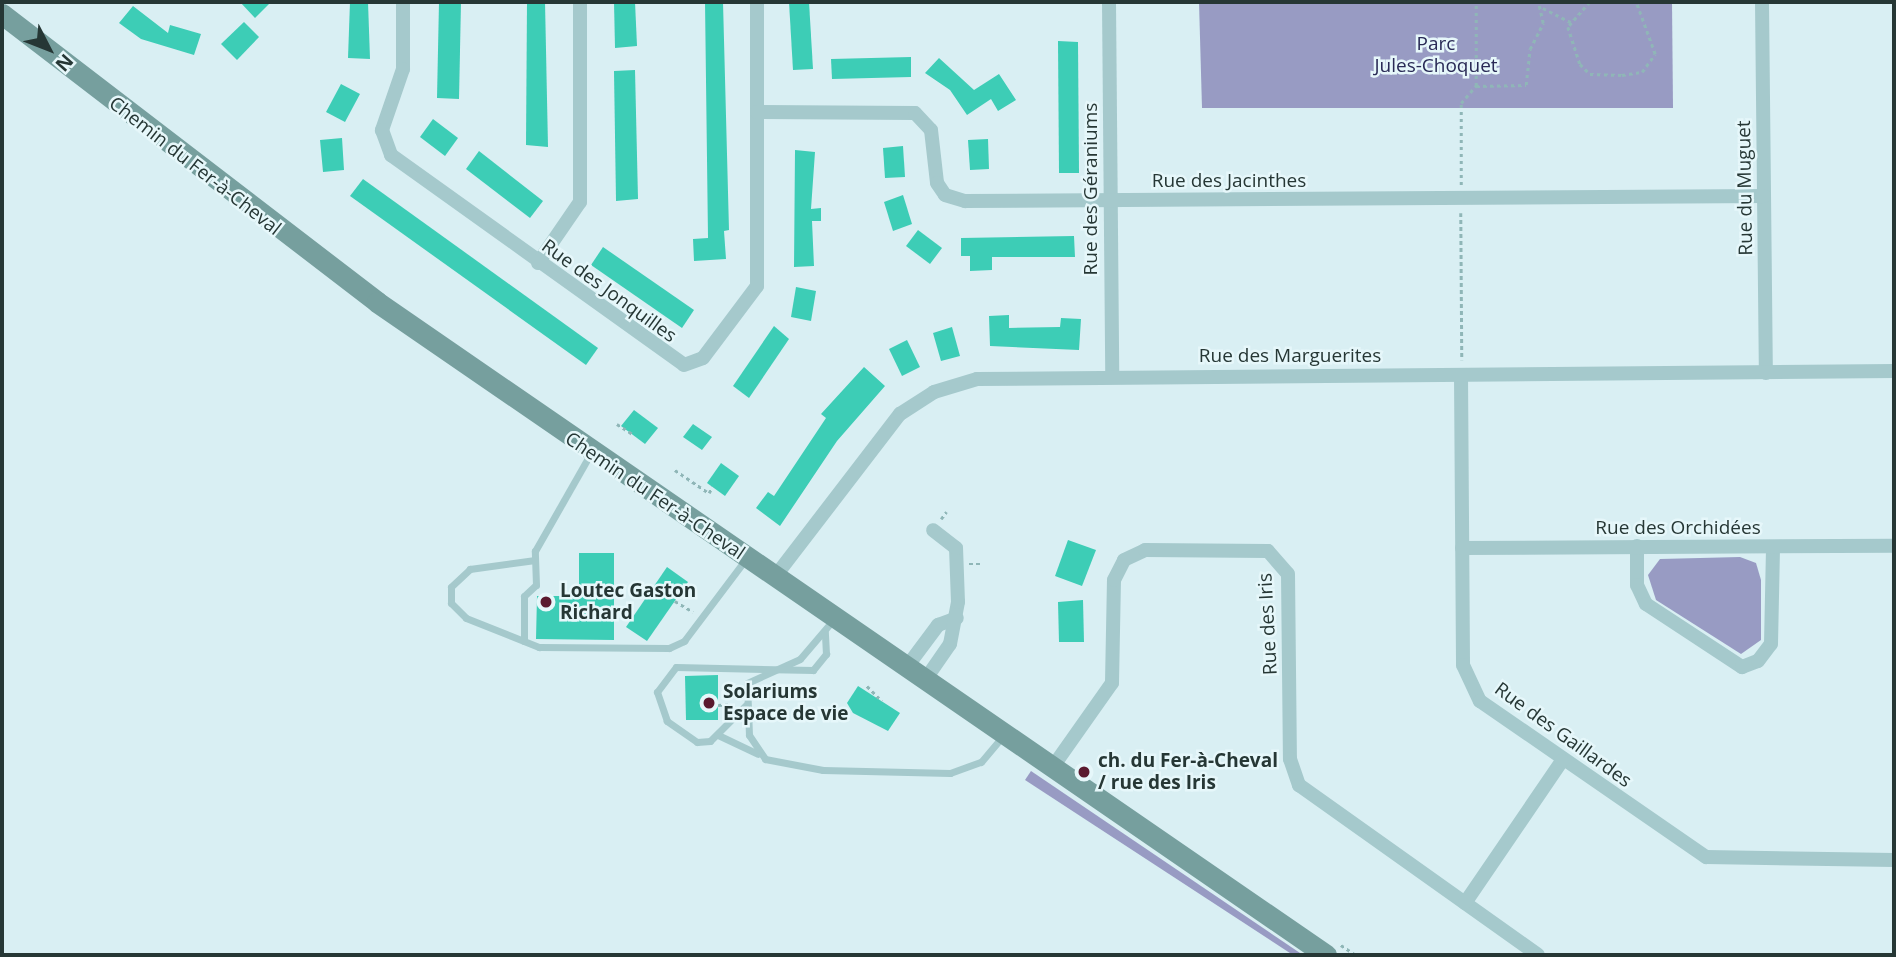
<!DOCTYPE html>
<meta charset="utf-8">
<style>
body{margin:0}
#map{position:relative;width:1896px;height:957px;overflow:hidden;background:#d9eff3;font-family:"Open Sans",sans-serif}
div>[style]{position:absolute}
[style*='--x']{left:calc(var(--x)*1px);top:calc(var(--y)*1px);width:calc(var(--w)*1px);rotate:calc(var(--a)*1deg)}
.green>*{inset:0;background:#989bc3}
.building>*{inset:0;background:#3dcdb6}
.path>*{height:2.5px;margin-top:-1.25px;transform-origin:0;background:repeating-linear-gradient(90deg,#8fb6b7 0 3.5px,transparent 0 7px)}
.lane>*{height:7px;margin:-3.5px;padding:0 3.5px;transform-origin:3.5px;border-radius:3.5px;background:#a5c9cc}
.street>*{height:14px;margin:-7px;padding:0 7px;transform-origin:7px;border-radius:7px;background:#a5c9cc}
.secondary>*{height:21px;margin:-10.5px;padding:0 10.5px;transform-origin:10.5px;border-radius:10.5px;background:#769f9e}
.dots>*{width:19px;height:19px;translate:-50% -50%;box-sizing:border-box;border:4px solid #e6f7fa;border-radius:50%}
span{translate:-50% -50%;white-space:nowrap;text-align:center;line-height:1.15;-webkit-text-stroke:5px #e6f7fa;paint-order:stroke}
.park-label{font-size:19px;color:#292a56}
.street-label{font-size:19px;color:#263735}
.poi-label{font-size:19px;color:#263735;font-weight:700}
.left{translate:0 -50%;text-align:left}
.frame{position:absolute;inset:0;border:4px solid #263735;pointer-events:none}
.north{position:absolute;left:14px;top:14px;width:70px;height:70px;-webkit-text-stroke:5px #e6f7fa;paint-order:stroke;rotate:132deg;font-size:19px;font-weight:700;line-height:28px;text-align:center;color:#263735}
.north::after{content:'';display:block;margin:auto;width:24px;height:32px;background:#263735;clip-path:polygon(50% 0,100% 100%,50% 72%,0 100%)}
</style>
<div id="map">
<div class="green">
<i style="clip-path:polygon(1199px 2px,1672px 2px,1673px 108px,1202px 108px)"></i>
<i style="clip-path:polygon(1740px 557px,1756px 563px,1761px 580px,1761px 640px,1741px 654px,1656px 600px,1648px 575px,1660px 559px)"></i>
<i style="clip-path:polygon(1031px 771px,1303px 955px,1293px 955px,1025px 780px)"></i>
</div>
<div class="building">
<i style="clip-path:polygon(240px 2px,271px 2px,255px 18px)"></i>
<i style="clip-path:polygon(350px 2px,368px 2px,370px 59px,348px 58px)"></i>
<i style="clip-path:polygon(439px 2px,461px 2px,459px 99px,437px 98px)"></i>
<i style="clip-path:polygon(527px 2px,545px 2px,548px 147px,526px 145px)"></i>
<i style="clip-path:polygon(614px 2px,635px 2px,637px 46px,615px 48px)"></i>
<i style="clip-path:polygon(705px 2px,723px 2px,729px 230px,724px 231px,726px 259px,694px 261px,693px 239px,708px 238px)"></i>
<i style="clip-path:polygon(789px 2px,809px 2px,813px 69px,793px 70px)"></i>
<i style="clip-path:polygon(133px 6px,168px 33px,170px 25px,201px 34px,194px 55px,141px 39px,119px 23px)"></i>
<i style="clip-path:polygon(244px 22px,259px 37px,237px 60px,221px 44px)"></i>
<i style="clip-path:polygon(1058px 41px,1078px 42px,1079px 173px,1059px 173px)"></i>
<i style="clip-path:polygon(911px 57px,911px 77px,832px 79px,831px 59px)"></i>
<i style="clip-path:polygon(939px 58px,974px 90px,999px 74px,1016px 100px,998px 111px,991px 99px,967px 115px,950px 90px,925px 73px)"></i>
<i style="clip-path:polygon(635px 70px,638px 199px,616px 201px,614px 71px)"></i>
<i style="clip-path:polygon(341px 84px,360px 94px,345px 122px,326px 112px)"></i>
<i style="clip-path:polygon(433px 119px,458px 138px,445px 156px,420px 137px)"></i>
<i style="clip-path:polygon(342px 138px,344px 170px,323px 172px,320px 140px)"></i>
<i style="clip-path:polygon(988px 139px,989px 169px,970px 170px,968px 140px)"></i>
<i style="clip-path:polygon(903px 146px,905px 177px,885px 178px,883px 148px)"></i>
<i style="clip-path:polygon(795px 150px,815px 152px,811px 209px,821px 208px,821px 221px,812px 221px,814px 266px,794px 267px)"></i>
<i style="clip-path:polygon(479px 151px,543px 201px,530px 218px,466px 169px)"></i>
<i style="clip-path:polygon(363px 179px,598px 348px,586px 365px,350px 196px)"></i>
<i style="clip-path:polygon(903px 195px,912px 224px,893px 231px,884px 202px)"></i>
<i style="clip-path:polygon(918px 230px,942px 248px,930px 264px,906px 246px)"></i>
<i style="clip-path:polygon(1074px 236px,1075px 257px,992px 257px,992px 270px,970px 271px,970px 256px,961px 256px,961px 238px)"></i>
<i style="clip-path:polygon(603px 247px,694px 310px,682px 328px,591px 265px)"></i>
<i style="clip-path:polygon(796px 287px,816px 291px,811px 321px,791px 317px)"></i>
<i style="clip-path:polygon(1009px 315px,1009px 328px,1060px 327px,1061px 318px,1081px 319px,1079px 350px,990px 346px,989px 316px)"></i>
<i style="clip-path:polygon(774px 326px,789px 339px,749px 398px,733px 386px)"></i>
<i style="clip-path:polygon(952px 327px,960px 356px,941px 361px,933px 333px)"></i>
<i style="clip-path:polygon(907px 340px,920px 367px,902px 376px,889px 349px)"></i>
<i style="clip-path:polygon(864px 367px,885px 386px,837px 441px,780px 526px,756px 508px,768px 492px,774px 496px,826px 418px,821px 414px)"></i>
<i style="clip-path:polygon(634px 410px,658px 428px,645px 444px,621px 426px)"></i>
<i style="clip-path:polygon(693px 424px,712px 437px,702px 450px,683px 437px)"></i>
<i style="clip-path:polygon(721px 463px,739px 476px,725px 496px,707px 483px)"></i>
<i style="clip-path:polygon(1068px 540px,1096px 550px,1082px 586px,1055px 576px)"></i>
<i style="clip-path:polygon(579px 553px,614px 553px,614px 640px,536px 639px,537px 596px,579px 596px)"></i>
<i style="clip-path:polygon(667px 567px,688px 582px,647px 641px,626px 627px)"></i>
<i style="clip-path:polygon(1083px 600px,1084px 642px,1059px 642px,1058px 602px)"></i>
<i style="clip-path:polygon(718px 675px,718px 720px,686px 720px,685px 676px)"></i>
<i style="clip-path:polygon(858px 686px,900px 713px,888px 731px,853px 713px,847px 703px)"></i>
</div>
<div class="path">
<i style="--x:1590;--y:2;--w:33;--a:131"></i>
<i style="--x:1568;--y:27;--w:39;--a:72"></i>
<i style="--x:1580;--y:64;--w:14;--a:45"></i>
<i style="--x:1590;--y:74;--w:32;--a:2"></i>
<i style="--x:1622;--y:75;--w:20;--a:-9"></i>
<i style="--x:1642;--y:72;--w:22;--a:-54"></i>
<i style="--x:1655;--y:54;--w:55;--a:-110.1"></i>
<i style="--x:1543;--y:8;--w:31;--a:27"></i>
<i style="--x:1476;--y:86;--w:50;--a:-1.1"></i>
<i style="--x:1526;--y:85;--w:36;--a:-84"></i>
<i style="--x:1530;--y:49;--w:29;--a:-63"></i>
<i style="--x:1543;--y:23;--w:22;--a:-103"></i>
<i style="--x:1461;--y:185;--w:82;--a:-90"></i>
<i style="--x:1461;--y:103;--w:23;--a:-49"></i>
<i style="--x:1476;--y:86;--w:84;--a:-90"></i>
<i style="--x:1461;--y:213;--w:147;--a:89.6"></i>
<i style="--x:617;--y:424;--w:20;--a:33"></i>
<i style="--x:675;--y:470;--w:41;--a:34.1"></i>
<i style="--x:709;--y:493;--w:7;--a:-63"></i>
<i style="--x:941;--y:519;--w:9;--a:-54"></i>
<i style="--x:969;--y:564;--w:11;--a:0"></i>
<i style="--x:675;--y:601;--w:21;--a:31"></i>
<i style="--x:867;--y:686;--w:21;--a:45"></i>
<i style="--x:718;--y:705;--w:14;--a:-4"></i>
<i style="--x:1341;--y:945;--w:18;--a:34"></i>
</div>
<div class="lane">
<i style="--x:535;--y:560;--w:66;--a:172.1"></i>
<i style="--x:470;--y:569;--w:26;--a:137"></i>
<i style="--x:451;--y:587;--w:16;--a:90"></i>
<i style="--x:451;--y:603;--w:21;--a:45"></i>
<i style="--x:466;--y:618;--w:79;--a:21.7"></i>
<i style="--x:539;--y:647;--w:130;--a:0.4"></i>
<i style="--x:669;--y:648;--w:17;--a:-25"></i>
<i style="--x:684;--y:641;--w:101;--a:-53"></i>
<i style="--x:834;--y:619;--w:52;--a:130.4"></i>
<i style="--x:800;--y:659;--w:58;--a:155.6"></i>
<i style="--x:747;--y:683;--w:52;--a:87.8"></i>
<i style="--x:749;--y:735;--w:29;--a:56"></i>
<i style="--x:765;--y:759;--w:59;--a:10.7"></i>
<i style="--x:823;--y:770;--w:127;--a:1.4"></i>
<i style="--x:950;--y:773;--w:33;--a:-20"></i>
<i style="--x:981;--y:762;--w:34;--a:-50"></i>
<i style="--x:524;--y:641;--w:45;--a:-90"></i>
<i style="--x:524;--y:596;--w:16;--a:-43"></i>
<i style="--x:536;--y:585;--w:34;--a:-92"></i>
<i style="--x:535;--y:551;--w:113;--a:-60.3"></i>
<i style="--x:747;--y:704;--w:52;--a:135"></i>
<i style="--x:710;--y:741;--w:13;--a:176"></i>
<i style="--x:697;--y:742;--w:37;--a:-145"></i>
<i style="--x:667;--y:721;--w:31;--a:-109"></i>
<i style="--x:657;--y:692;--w:31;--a:-53"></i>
<i style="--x:676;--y:667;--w:137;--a:1.3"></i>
<i style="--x:813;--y:670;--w:21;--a:-51"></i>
<i style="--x:826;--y:654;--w:22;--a:-93"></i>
<i style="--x:718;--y:735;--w:44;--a:25.4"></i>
</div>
<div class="street">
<i style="--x:403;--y:2;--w:67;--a:90"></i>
<i style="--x:403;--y:69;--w:65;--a:109"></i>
<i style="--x:382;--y:130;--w:27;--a:70"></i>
<i style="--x:391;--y:155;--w:360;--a:35.6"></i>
<i style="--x:684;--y:365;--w:20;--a:-20"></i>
<i style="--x:703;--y:358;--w:90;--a:-53.1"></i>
<i style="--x:757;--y:286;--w:284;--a:-90"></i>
<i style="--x:1109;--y:2;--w:374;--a:89.5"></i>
<i style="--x:1762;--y:2;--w:371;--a:89.4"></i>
<i style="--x:757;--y:112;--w:158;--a:0.4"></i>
<i style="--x:915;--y:113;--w:23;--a:47"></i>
<i style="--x:931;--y:130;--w:53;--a:83.5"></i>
<i style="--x:937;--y:183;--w:14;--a:56"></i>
<i style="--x:945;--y:195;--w:21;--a:17"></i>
<i style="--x:965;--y:201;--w:799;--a:-0.36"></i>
<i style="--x:538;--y:263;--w:74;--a:-55.5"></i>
<i style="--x:580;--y:202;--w:200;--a:-90"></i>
<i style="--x:1461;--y:375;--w:290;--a:89.6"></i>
<i style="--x:1463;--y:665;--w:40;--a:65"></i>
<i style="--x:1480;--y:701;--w:275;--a:34.6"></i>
<i style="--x:1706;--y:857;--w:188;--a:0.9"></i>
<i style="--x:1637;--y:546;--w:39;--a:90"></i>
<i style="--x:1637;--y:585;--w:21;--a:65"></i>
<i style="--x:1646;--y:604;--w:115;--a:33.3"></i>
<i style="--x:1742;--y:667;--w:17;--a:-21"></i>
<i style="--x:1758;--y:661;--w:21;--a:-53"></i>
<i style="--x:1771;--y:644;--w:97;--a:-88.8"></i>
<i style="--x:1462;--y:548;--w:432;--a:-0.3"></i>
<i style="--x:774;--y:578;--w:207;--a:-52.5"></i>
<i style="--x:900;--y:414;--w:40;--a:-32.9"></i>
<i style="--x:934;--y:392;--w:45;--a:-16.8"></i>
<i style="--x:977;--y:379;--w:917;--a:-0.5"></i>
<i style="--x:906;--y:668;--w:54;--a:-53.3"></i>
<i style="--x:938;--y:625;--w:20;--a:-20"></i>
<i style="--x:925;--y:680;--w:44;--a:-55.2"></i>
<i style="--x:950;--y:644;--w:43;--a:-79.2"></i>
<i style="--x:958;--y:602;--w:54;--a:-92.1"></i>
<i style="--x:956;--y:548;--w:29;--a:-142"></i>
<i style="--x:1052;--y:768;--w:104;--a:-54.8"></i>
<i style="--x:1112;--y:683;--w:103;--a:-88.9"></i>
<i style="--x:1114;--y:580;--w:22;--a:-63"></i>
<i style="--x:1124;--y:560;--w:23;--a:-25"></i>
<i style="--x:1145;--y:550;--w:123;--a:0.5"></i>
<i style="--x:1268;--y:551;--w:30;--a:49"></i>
<i style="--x:1288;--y:574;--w:185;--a:89.4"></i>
<i style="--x:1290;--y:759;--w:28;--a:71"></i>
<i style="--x:1299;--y:785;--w:293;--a:35.4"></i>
<i style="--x:1465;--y:903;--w:172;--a:-55.7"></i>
</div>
<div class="secondary">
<i style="--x:2;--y:14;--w:473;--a:37.5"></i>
<i style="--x:377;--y:302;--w:1152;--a:34.53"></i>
</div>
<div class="dots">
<i style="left:546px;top:602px;background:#5a1a2f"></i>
<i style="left:709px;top:703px;background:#5a1a2f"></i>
<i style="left:1084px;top:772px;background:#5a1a2f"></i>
</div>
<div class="park-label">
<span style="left:1436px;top:55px">Parc<br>Jules-Choquet</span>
</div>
<div class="street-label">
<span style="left:195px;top:166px;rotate:38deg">Chemin du Fer-à-Cheval</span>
<span style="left:1229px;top:181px">Rue des Jacinthes</span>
<span style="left:1745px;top:188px;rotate:-91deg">Rue du Muguet</span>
<span style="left:1091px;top:189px;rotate:-90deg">Rue des Géraniums</span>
<span style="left:609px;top:291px;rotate:36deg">Rue des Jonquilles</span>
<span style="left:1290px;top:356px">Rue des Marguerites</span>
<span style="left:655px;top:496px;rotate:34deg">Chemin du Fer-à-Cheval</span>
<span style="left:1678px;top:528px">Rue des Orchidées</span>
<span style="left:1268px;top:624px;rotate:-93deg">Rue des Iris</span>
<span style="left:1563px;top:735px;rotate:36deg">Rue des Gaillardes</span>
</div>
<div class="poi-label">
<span class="left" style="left:560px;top:602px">Loutec Gaston<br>Richard</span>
<span class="left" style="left:723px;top:703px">Solariums<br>Espace de vie</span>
<span class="left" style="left:1098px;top:772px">ch. du Fer-à-Cheval<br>/ rue des Iris</span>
</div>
<div class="frame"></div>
<div class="north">N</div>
</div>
